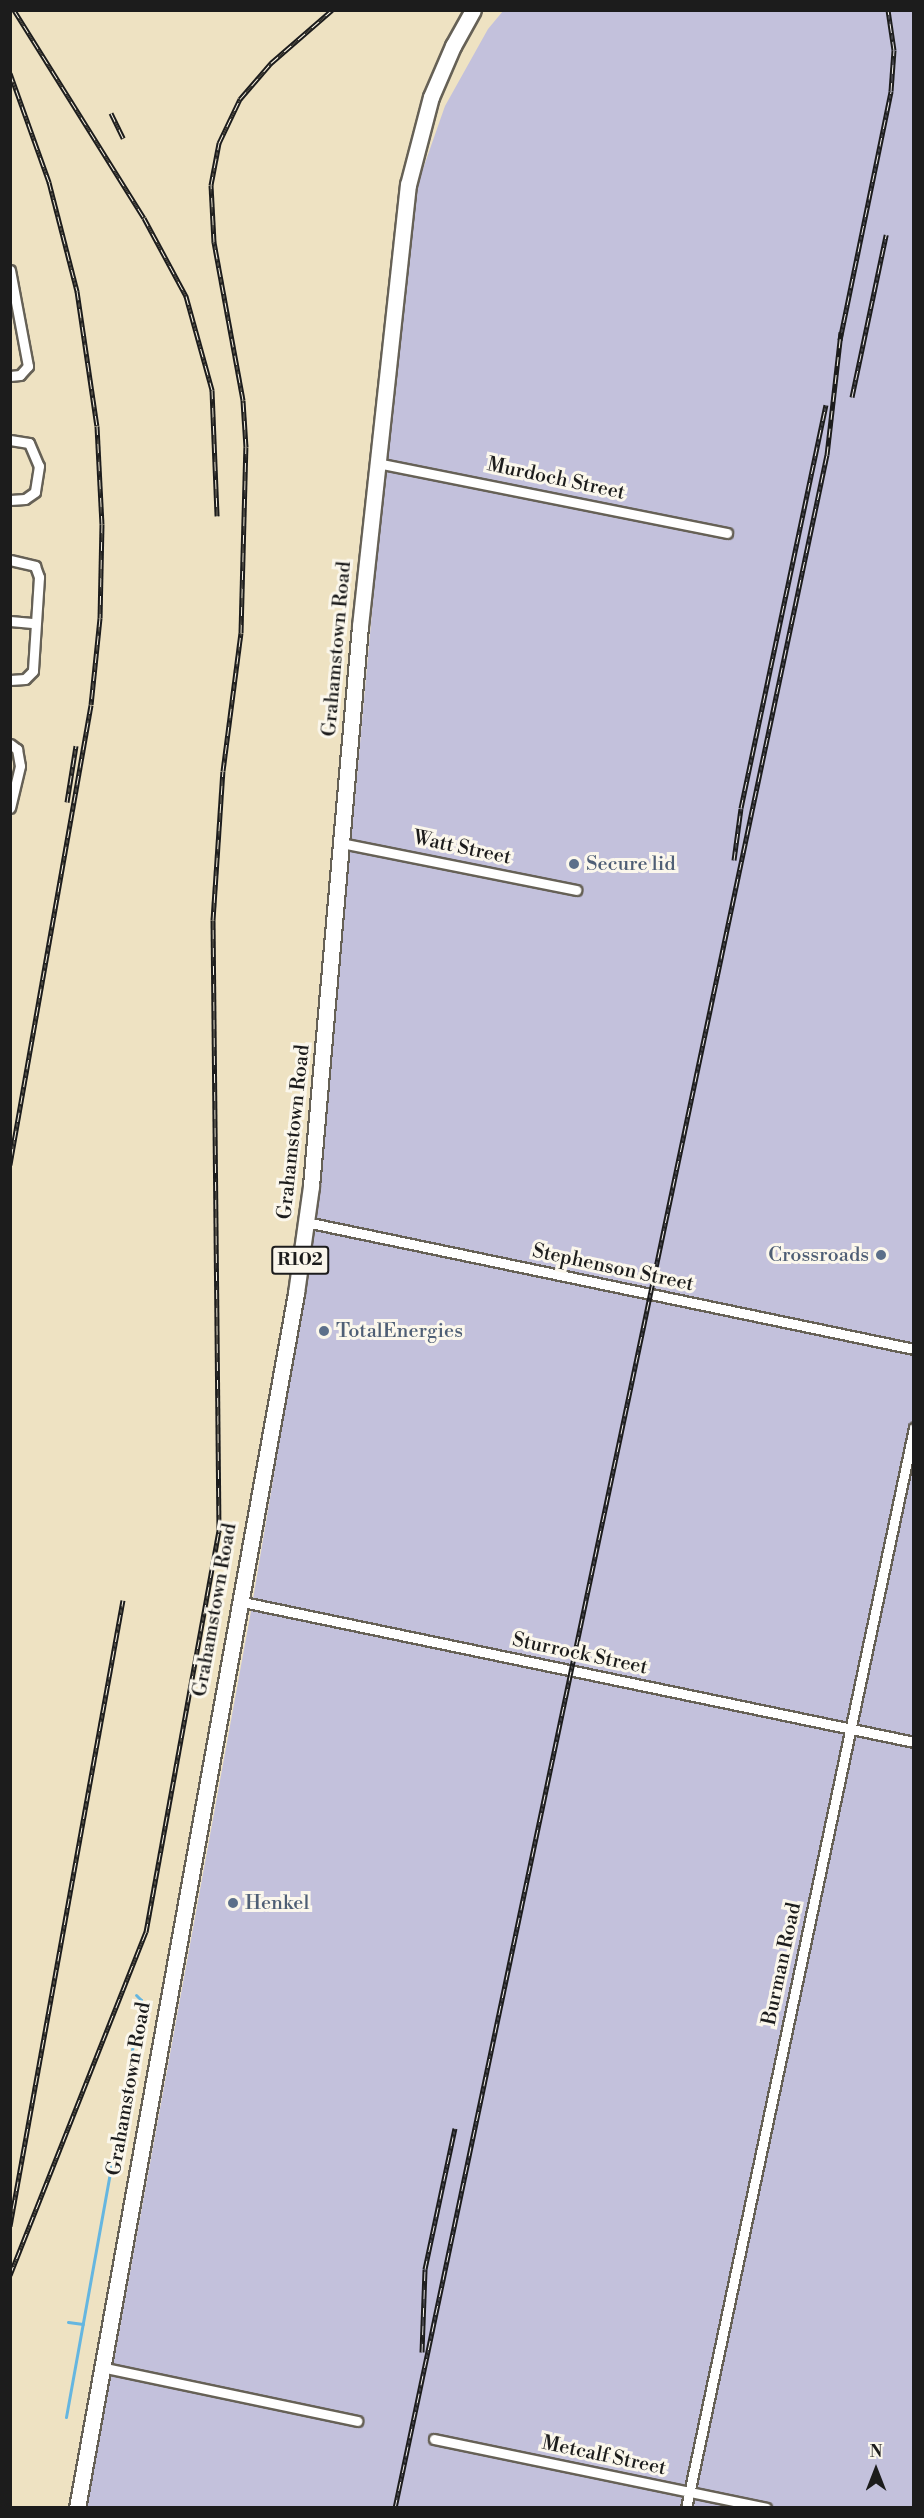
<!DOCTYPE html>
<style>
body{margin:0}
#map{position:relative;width:924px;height:2518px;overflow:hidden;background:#eee2c2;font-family:"Libre Bodoni",serif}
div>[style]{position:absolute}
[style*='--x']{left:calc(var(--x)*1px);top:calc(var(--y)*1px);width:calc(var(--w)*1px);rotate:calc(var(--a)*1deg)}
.industrial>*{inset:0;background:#c3c1dc}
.stream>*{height:3px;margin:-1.5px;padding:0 1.5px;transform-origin:1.5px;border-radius:1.5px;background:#65b6e0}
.roads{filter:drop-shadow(2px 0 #666156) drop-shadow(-2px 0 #666156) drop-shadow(0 2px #666156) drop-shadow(0 -2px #666156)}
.street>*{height:9px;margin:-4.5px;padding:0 4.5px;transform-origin:4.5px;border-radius:4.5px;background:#fff}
.primary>*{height:15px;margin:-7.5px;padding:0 7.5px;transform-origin:7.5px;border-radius:7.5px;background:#fff}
.rail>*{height:5px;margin-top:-2.5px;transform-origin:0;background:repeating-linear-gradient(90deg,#fbf7ec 0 9px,#1c1c1c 0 18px);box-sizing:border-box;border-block:2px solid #1c1c1c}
.dots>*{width:16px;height:16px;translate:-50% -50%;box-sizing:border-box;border:3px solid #fbf7ec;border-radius:50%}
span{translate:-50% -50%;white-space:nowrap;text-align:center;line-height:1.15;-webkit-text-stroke:6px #fbf7ec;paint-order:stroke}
.shield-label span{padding:2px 4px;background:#fbf7ec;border:2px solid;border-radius:4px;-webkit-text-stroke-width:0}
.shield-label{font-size:18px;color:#1c1c1c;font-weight:700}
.street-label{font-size:20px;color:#1c1c1c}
.service-label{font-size:20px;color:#4e5e75}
.left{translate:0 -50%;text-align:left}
.right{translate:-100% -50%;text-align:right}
.frame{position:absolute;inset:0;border:12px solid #1c1c1c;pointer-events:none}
.north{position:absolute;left:846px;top:2440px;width:60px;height:60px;-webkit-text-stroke:4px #fbf7ec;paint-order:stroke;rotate:0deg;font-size:16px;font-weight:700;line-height:24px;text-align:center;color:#1c1c1c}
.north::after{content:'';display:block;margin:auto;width:21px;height:27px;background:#1c1c1c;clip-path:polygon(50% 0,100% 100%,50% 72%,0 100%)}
</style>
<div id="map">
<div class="industrial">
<i style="clip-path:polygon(503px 11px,913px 11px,913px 2507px,87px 2508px,251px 1611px,316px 1225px,388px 437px,418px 183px,445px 106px,488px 29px)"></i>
</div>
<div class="stream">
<i style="--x:68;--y:2322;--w:15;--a:8"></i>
<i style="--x:66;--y:2417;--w:424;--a:-79.8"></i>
<i style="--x:141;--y:2000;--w:7;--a:-135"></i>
</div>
<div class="roads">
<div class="street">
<i style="--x:10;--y:270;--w:98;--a:79.4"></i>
<i style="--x:28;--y:366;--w:12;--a:132"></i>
<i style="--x:20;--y:375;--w:10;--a:174"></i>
<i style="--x:10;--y:440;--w:19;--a:9"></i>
<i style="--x:29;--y:443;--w:25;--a:67"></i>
<i style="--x:39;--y:466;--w:26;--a:99"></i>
<i style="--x:35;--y:492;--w:12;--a:145"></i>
<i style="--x:25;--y:499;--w:15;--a:176"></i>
<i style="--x:377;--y:463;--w:357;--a:11.3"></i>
<i style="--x:10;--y:560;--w:26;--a:13"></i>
<i style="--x:35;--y:566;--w:12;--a:70"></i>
<i style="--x:39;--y:577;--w:94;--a:93.7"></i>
<i style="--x:33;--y:671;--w:11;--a:135"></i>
<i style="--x:25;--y:679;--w:15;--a:176"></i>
<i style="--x:10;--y:621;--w:25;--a:5"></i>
<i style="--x:10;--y:744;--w:9;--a:36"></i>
<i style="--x:17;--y:749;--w:17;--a:80"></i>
<i style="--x:20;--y:766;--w:43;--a:103.4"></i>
<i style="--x:341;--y:843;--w:240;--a:11.3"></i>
<i style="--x:306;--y:1222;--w:621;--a:11.8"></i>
<i style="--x:238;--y:1601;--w:691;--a:11.78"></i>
<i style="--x:101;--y:2367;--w:262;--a:11.9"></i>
<i style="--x:434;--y:2439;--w:339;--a:11.7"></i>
<i style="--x:686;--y:2508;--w:1104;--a:-78.08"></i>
</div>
<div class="primary">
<i style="--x:77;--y:2508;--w:1235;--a:-79.78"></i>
<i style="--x:296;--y:1293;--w:108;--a:-82"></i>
<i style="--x:311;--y:1186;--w:562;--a:-85"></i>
<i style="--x:360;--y:626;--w:444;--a:-83.8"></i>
<i style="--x:408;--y:185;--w:91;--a:-75.4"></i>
<i style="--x:431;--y:97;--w:56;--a:-66.7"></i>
<i style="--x:453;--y:46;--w:41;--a:-60.9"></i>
</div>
</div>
<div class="rail">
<i style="--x:14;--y:10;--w:245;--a:58"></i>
<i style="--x:144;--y:218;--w:89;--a:61.7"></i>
<i style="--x:186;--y:296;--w:98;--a:74.5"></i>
<i style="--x:212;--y:390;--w:126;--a:87.7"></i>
<i style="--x:10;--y:73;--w:116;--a:70.3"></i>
<i style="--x:49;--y:182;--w:113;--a:75.6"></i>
<i style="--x:77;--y:291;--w:136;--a:81.6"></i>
<i style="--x:97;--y:426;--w:98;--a:87.1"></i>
<i style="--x:102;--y:524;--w:94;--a:91.2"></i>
<i style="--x:100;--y:618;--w:87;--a:95.9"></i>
<i style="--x:91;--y:705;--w:467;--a:100"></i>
<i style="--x:111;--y:113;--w:28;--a:64"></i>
<i style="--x:840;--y:340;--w:254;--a:-78.4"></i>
<i style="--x:891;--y:91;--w:41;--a:-85.8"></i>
<i style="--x:894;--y:50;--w:40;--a:-98.5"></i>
<i style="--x:852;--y:397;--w:166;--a:-78.1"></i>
<i style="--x:67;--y:802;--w:57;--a:-80.9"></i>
<i style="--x:734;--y:860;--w:52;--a:-82.3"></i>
<i style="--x:741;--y:808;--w:412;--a:-78.1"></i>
<i style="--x:10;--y:2226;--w:636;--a:-79.77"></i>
<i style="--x:10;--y:2275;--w:369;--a:-68.4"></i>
<i style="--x:146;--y:1932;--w:407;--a:-79.7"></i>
<i style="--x:219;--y:1532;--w:612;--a:-90.56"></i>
<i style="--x:213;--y:920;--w:149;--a:-86.2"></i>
<i style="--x:223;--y:771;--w:139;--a:-82.6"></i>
<i style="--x:241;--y:633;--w:186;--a:-88.5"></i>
<i style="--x:246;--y:447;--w:47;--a:-93.7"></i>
<i style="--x:243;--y:400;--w:161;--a:-100.4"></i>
<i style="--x:214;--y:242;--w:57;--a:-93"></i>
<i style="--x:211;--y:185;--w:43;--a:-79.2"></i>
<i style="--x:219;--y:143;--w:49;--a:-64.5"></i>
<i style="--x:240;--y:99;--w:48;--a:-49.3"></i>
<i style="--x:271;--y:63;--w:81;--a:-41"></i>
<i style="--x:422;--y:2352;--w:83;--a:-87.9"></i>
<i style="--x:425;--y:2269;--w:144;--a:-78"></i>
<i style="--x:395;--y:2508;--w:2098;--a:-78.12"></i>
<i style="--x:827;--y:455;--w:124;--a:-83.5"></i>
</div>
<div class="dots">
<i style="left:574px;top:864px;background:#5c6f8a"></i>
<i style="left:881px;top:1255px;background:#5c6f8a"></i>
<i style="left:324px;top:1331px;background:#5c6f8a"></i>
<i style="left:233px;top:1903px;background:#5c6f8a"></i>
</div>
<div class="shield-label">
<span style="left:300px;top:1260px">R102</span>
</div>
<div class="street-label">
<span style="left:556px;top:479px;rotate:12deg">Murdoch Street</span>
<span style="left:337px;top:649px;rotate:-85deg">Grahamstown Road</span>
<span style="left:462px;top:848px;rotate:12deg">Watt Street</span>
<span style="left:294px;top:1132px;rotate:-84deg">Grahamstown Road</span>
<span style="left:613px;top:1268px;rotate:12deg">Stephenson Street</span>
<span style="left:215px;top:1610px;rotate:-80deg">Grahamstown Road</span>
<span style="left:580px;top:1654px;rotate:12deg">Sturrock Street</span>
<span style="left:782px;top:1964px;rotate:-78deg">Burman Road</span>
<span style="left:129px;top:2089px;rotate:-80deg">Grahamstown Road</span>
<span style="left:604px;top:2456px;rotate:12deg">Metcalf Street</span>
</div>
<div class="service-label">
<span class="left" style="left:586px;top:864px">Secure lid</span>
<span class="right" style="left:869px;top:1255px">Crossroads</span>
<span class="left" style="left:336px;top:1331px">TotalEnergies</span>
<span class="left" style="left:245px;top:1903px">Henkel</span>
</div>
<div class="frame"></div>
<div class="north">N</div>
</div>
